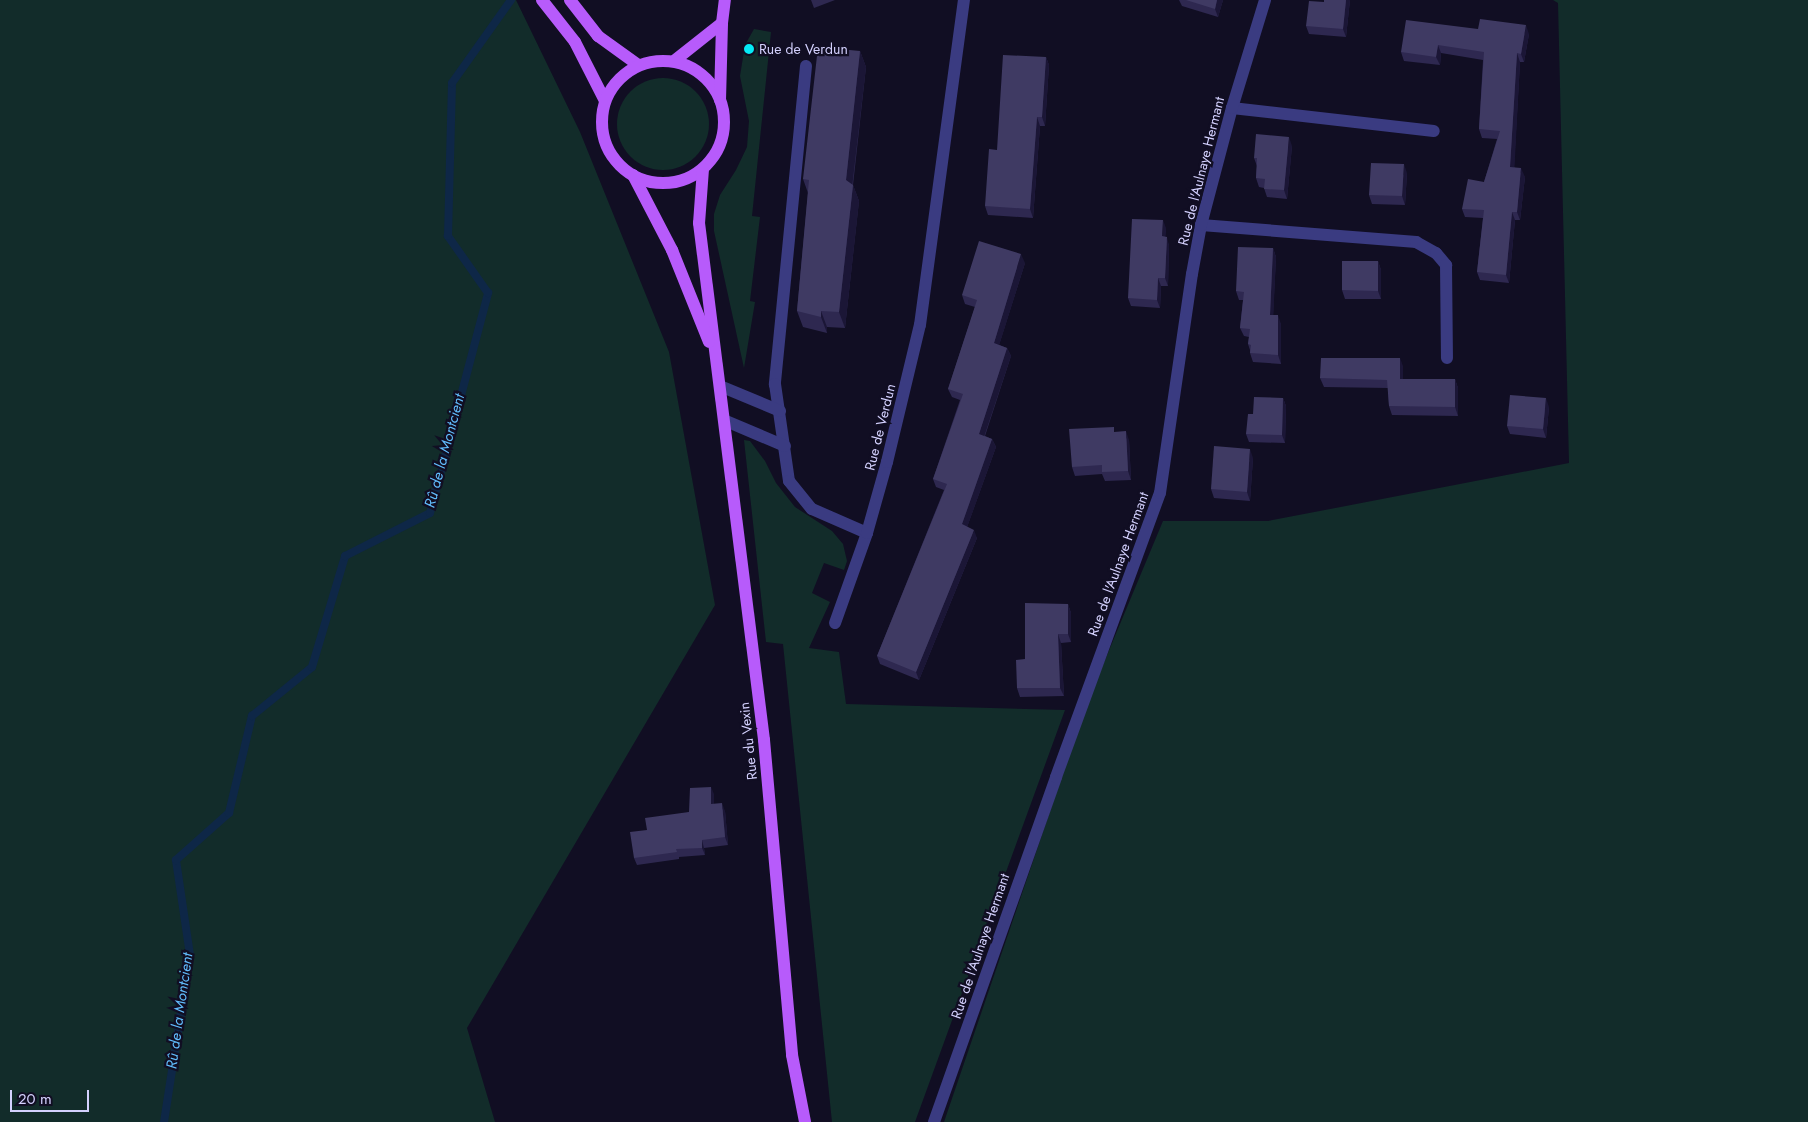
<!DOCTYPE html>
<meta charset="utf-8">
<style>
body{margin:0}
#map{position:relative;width:1808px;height:1122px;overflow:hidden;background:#110e23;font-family:Jost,sans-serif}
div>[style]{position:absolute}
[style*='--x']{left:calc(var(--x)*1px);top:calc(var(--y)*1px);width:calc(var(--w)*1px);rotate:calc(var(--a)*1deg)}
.green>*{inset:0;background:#122c2a}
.round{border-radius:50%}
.stream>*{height:8px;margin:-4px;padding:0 4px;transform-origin:4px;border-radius:4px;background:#0e2747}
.minor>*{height:12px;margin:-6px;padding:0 6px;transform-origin:6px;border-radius:6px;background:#3a3b81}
.major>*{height:12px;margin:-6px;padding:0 6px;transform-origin:6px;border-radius:6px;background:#b75bfb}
.major>.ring{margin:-6px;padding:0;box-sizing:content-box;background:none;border:12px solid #b75bfb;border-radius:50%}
.wall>*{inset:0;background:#2e2850}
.shaded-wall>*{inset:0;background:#1b1636}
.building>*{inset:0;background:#3f3a63}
.dots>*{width:14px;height:14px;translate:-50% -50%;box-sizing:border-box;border:2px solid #110e23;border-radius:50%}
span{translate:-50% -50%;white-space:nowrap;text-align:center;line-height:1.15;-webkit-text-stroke:4.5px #110e23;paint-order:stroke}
.poi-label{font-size:14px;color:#d4d1fe}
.left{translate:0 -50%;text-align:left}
.street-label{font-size:14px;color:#d4d1fe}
.water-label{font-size:15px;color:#61bcfc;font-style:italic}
.scale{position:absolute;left:10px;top:1090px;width:79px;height:22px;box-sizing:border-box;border:2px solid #d4d1fe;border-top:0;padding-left:6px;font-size:15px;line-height:18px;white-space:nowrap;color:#d4d1fe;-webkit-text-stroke:4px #110e23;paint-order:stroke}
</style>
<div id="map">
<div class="green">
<i style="clip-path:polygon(0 0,516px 0,580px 132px,669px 352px,715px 605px,467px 1028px,495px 1122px,0 1122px)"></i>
<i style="clip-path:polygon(1553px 0,1808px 0,1808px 1122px,944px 1122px,1087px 703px,1163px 521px,1268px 521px,1569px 463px,1558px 3px)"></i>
<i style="clip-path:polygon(754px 29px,771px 32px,752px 216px,760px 217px,750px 301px,755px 302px,744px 368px,714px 231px,714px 214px,720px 195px,736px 170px,747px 147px,749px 121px,740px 76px,745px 45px)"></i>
<i class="round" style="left:617px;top:78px;width:92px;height:92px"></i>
<i style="clip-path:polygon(744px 440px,750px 441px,765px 461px,776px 483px,795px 507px,832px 531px,843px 544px,847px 561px,844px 570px,824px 563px,812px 593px,830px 602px,809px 648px,839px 652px,846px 704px,1065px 710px,915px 1122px,832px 1122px,783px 644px,766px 642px)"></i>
</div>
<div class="stream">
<i style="--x:164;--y:1122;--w:169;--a:-81.2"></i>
<i style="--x:190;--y:955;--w:96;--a:-98.4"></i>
<i style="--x:176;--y:860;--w:71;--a:-41.6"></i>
<i style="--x:229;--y:813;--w:100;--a:-76.7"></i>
<i style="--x:252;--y:716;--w:77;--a:-39.2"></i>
<i style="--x:312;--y:667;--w:116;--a:-73.4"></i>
<i style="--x:345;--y:556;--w:95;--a:-26.8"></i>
<i style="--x:430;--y:513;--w:228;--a:-75.2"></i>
<i style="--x:488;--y:293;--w:70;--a:-125.1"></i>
<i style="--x:448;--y:236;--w:153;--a:-88.5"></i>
<i style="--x:452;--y:83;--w:102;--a:-54.6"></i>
</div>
<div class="minor">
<i style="--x:806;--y:66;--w:320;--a:95.6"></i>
<i style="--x:775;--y:384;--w:98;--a:81.8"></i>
<i style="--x:789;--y:481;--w:36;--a:51"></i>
<i style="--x:812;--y:509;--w:60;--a:23.6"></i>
<i style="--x:1232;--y:108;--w:203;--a:6.5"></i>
<i style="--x:1201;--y:225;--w:216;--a:4.5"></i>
<i style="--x:1416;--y:242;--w:23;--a:29"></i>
<i style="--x:1436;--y:253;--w:16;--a:50"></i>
<i style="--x:1446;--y:265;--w:93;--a:89.4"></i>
<i style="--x:720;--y:386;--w:65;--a:22.6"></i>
<i style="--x:726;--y:421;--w:64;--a:23"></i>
<i style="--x:835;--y:623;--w:96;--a:-70.4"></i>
<i style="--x:867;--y:533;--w:74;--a:-74.3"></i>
<i style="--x:887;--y:462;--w:141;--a:-76.5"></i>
<i style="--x:920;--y:325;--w:328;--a:-82.3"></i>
<i style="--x:934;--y:1122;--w:366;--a:-70.5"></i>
<i style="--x:1056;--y:777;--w:302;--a:-69.9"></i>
<i style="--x:1160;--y:493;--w:221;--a:-81.7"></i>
<i style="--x:1192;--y:274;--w:50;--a:-79.6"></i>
<i style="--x:1201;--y:225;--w:121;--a:-75.2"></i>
<i style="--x:1232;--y:108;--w:113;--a:-73"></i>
</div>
<div class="major">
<i style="--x:542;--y:0;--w:53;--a:51.8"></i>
<i style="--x:575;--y:42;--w:66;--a:63"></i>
<i style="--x:570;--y:0;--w:46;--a:52.1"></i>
<i style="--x:598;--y:36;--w:49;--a:35.9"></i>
<i style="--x:674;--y:61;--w:61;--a:-38.4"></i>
<i class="ring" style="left:602px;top:61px;width:110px;height:110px"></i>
<i style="--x:720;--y:100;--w:77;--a:-88.5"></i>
<i style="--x:722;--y:23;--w:23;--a:-83"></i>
<i style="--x:703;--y:169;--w:54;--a:94.2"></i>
<i style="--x:699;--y:223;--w:521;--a:82.83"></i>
<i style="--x:764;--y:740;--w:316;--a:84.9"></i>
<i style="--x:792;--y:1055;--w:68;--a:79"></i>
<i style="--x:633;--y:175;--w:85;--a:62.5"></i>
<i style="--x:672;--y:250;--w:99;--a:68.1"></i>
</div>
<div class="wall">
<i style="clip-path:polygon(811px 0,835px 0,814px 8px)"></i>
<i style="clip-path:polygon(1179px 0,1223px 0,1218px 17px,1182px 6px)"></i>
<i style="clip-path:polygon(1324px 0,1350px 0,1346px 37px,1309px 34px,1306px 26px,1324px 2px)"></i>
<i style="clip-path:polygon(1478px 29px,1529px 34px,1524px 62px,1520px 62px,1514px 167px,1525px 177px,1520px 220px,1515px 220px,1509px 283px,1480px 280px,1477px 272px,1483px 218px,1465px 217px,1462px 209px,1484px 182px,1497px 139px,1482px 138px,1479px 129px,1483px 60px,1441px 53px,1440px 65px,1404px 61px,1401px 52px)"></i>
<i style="clip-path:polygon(860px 51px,866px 67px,853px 185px,859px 201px,845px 328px,827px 327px,827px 333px,803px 327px,797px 311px,808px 193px,803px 179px)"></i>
<i style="clip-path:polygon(1046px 57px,1049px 65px,1045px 126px,1040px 126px,1033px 218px,988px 215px,985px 206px,997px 150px)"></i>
<i style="clip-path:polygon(1292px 146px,1287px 199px,1267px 197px,1264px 188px,1259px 187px,1256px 178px,1257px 166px,1254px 158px)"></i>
<i style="clip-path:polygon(1407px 173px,1405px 205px,1372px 204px,1369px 195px)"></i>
<i style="clip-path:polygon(1166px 228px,1165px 237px,1169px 245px,1168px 286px,1161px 286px,1160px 308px,1131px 306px,1128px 298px)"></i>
<i style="clip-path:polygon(1273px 248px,1276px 257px,1273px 315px,1281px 324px,1281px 364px,1253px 362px,1250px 353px,1250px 350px,1248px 344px,1249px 337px,1244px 336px,1240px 328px,1243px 300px,1239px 300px,1236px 291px)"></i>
<i style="clip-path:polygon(1378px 261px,1381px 270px,1381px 299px,1345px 299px,1342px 290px)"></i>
<i style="clip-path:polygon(1025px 263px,999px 345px,1007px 348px,1011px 356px,985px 436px,992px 439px,996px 447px,967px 527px,977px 538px,919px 680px,880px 664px,877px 656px,944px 490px,936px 487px,933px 479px,960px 400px,952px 397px,948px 389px,975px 307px,965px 304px,962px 295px)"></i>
<i style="clip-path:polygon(1403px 366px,1403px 379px,1455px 379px,1458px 388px,1458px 416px,1392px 415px,1389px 406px,1388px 388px,1324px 387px,1320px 378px)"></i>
<i style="clip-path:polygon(1283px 398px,1286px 406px,1285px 443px,1249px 442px,1246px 434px,1253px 414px)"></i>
<i style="clip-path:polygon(1549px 407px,1546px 438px,1510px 434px,1507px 426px)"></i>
<i style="clip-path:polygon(1116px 432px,1129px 440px,1131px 480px,1105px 481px,1102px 474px,1075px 476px,1072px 467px)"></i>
<i style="clip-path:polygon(1253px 458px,1250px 501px,1214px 498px,1211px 489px)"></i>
<i style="clip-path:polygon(1068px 604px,1071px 613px,1071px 642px,1061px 643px,1064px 696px,1020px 697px,1017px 688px,1025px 659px)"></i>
<i style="clip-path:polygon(714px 794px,714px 804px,725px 811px,728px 845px,704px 848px,705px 855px,679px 857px,679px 859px,637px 865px,634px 858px,647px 830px,689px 812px)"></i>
</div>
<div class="shaded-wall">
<i style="clip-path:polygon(1217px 0,1223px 0,1218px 17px,1215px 9px)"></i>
<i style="clip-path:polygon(1346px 0,1350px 0,1346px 37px,1343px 29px)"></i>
<i style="clip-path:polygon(1526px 25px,1529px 34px,1524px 62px,1521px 54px)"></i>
<i style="clip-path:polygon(1438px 45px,1441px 53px,1440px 65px,1436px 57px)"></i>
<i style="clip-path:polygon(860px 51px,866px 67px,851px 196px,846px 180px)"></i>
<i style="clip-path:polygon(1517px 53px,1520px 62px,1514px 176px,1510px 167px)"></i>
<i style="clip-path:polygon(1046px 57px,1049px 65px,1045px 126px,1042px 117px)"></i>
<i style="clip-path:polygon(1037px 117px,1040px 126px,1033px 218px,1030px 209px)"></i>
<i style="clip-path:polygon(1289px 137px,1292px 146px,1287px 199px,1284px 190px)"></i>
<i style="clip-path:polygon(1404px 164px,1407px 173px,1405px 205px,1402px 196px)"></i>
<i style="clip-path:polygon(1521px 168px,1525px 177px,1520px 220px,1517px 212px)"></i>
<i style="clip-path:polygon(853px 185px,859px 201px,845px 328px,839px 312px)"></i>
<i style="clip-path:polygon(1512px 212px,1515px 220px,1509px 283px,1506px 275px)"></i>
<i style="clip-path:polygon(1163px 220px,1166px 228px,1165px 244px,1162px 236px)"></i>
<i style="clip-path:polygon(1167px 237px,1169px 245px,1168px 286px,1165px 278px)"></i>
<i style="clip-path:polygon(1273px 248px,1276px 257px,1273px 323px,1270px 315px)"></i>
<i style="clip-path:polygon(1021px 254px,1025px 263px,997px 352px,994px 343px)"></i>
<i style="clip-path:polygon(1378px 261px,1381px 270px,1381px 299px,1378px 291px)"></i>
<i style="clip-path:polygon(1158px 278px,1161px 286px,1160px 308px,1157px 300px)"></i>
<i style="clip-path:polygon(821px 311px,827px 327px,827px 333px,821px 317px)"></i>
<i style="clip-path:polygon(1278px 315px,1281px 324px,1281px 364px,1278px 355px)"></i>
<i style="clip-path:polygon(1007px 348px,1011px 356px,982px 443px,979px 434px)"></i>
<i style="clip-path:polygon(1400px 358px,1403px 366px,1403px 388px,1400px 379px)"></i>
<i style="clip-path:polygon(1455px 379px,1458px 388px,1458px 416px,1455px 407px)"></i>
<i style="clip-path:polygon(1283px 398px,1286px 406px,1285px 443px,1282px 435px)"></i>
<i style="clip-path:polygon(1546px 398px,1549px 407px,1546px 438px,1543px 429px)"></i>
<i style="clip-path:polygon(1126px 431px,1129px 440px,1131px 480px,1128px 471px)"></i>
<i style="clip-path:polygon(992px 439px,996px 447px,965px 533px,962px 524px)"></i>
<i style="clip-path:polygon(1250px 449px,1253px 458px,1250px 501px,1247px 492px)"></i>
<i style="clip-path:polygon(974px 530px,977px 538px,919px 680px,916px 672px)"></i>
<i style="clip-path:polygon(1068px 604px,1071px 613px,1071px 642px,1068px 634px)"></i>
<i style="clip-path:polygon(1058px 634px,1061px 643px,1064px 696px,1060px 688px)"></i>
<i style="clip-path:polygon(711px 787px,714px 794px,714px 812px,711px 804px)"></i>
<i style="clip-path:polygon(722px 803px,725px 811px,728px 845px,725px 837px)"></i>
<i style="clip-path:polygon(702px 840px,704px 848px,705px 855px,702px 848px)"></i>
</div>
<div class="building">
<i style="clip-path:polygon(1186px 0,1217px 0,1215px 9px)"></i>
<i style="clip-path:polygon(1324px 0,1346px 0,1343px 29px,1306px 26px,1309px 1px,1324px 2px)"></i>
<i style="clip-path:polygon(1480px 19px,1526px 25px,1521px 54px,1517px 53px,1510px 167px,1521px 168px,1517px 212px,1512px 212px,1506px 275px,1477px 272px,1484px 210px,1462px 209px,1468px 179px,1484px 182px,1500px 131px,1479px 129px,1484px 52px,1438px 45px,1436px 57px,1401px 52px,1406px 20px,1478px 29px)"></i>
<i style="clip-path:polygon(818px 47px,860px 51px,846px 180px,853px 185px,839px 312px,821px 311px,821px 317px,797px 311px,809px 180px,803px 179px)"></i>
<i style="clip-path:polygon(1003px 55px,1046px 57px,1042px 117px,1037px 117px,1030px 209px,985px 206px,989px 149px,997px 150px)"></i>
<i style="clip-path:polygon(1256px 134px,1289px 137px,1284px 190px,1264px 189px,1265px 179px,1256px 178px,1257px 158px,1254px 158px)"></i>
<i style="clip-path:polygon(1371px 163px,1404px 164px,1402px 196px,1369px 195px)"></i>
<i style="clip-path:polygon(1132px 219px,1163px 220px,1162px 236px,1167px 237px,1165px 278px,1158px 278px,1157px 300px,1128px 298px)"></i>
<i style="clip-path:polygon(979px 241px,1021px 254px,994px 343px,1007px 348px,979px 434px,992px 439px,962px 524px,974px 530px,916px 672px,877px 656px,947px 484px,933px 479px,963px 394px,948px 389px,977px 300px,962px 295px)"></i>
<i style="clip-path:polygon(1238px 247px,1273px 248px,1270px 315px,1278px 315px,1278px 355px,1250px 353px,1251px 345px,1248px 344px,1250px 329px,1240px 328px,1244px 292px,1236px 291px)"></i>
<i style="clip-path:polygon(1342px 261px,1378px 261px,1378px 291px,1342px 290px)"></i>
<i style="clip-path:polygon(1321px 358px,1400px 358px,1400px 379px,1455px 379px,1455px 407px,1389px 406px,1387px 380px,1320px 378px)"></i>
<i style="clip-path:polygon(1510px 395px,1546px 398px,1543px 429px,1507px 426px)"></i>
<i style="clip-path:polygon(1254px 397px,1283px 398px,1282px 435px,1246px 434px,1248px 414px,1253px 414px)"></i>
<i style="clip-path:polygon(1114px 427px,1114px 432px,1126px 431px,1128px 471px,1102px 472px,1102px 465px,1072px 467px,1069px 429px)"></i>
<i style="clip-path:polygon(1214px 446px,1250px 449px,1247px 492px,1211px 489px)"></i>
<i style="clip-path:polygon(1025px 603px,1068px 604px,1068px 634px,1058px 634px,1060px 688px,1017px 688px,1016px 660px,1025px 659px)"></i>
<i style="clip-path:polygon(711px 787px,711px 804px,722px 803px,725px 837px,702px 840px,702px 848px,676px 849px,677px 852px,634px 858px,630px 832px,647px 830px,645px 818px,689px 812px,690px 788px)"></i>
</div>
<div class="dots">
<i style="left:749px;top:49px;background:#05eaf6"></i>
</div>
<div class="poi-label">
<span class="left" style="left:759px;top:49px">Rue de Verdun</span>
</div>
<div class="street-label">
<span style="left:1201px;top:171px;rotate:-76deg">Rue de l'Aulnaye Hermant</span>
<span style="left:880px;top:427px;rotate:-76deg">Rue de Verdun</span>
<span style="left:1118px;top:564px;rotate:-70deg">Rue de l'Aulnaye Hermant</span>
<span style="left:748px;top:741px;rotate:-96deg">Rue du Vexin</span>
<span style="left:980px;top:946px;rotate:-71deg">Rue de l'Aulnaye Hermant</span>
</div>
<div class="water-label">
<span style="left:445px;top:451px;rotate:-75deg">Rû de la Montcient</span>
<span style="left:180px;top:1011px;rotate:-82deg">Rû de la Montcient</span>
</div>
<div class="scale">20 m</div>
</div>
